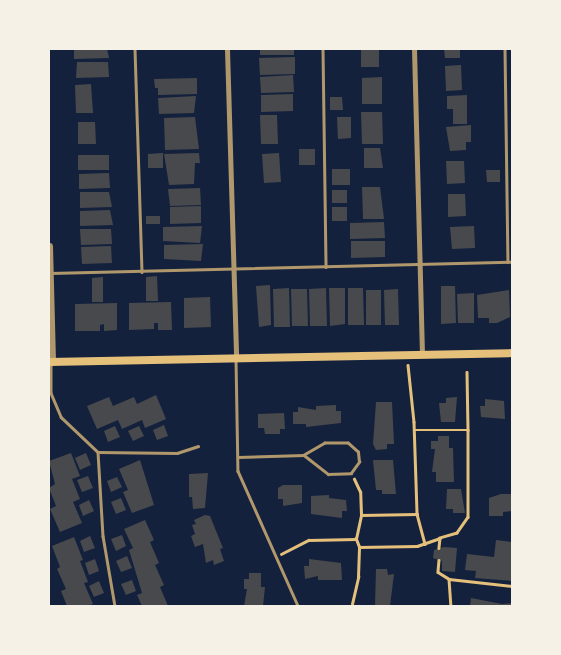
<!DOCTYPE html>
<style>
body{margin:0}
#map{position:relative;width:561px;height:655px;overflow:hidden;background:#14213d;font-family:Figtree,sans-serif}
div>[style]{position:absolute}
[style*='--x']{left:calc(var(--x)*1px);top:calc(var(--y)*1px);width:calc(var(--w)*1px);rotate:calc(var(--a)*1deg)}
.building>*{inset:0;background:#48494c}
.path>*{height:2.5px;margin:-1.25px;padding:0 1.25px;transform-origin:1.25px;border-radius:1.25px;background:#e5c07b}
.service>*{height:2.5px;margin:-1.25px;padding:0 1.25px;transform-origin:1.25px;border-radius:1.25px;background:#b1986c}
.minor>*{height:5px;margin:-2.5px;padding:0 2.5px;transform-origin:2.5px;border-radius:2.5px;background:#b1986c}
.tertiary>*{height:7px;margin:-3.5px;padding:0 3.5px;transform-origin:3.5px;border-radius:3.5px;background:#b1986c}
.secondary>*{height:8px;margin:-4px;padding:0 4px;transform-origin:4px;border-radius:4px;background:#e5c07b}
span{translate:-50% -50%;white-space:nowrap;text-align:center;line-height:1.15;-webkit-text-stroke:5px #f6f1e7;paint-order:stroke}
.frame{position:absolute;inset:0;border:50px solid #f6f1e7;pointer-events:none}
</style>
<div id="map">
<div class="building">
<i style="clip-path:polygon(77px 49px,107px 49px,109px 58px,74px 59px,74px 50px)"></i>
<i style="clip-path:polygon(260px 49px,294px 49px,294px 55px,260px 55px)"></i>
<i style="clip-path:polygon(361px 49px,379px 49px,379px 67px,361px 67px)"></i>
<i style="clip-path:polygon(444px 49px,460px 49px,460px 58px,445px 58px)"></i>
<i style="clip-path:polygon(295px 57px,295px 74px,260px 75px,259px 58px)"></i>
<i style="clip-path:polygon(77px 62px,108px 62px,109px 77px,76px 78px)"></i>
<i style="clip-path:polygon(461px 65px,462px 90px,446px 91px,445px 66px)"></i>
<i style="clip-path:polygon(293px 75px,294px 92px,261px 93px,260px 77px)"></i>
<i style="clip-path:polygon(382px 77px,382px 104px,362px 104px,362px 78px)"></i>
<i style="clip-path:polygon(197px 78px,197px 94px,158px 95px,158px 88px,155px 88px,154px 79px)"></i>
<i style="clip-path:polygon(91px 84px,93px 113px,76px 113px,75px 85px)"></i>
<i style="clip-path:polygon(293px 94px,293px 111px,261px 112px,261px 95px)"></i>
<i style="clip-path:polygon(467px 95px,467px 124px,453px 124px,453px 109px,447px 109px,447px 96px)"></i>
<i style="clip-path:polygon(196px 96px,194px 113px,159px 114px,158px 98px)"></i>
<i style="clip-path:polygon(330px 97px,342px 97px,343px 110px,330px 110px)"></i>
<i style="clip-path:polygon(361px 112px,382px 112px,383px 144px,362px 144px)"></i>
<i style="clip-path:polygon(260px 115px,277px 115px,278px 144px,261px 144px)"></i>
<i style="clip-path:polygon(195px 117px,199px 149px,165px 150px,164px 118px)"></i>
<i style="clip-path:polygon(337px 117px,351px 117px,351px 138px,338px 139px)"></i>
<i style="clip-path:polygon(78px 122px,95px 122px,96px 144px,78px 144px)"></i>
<i style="clip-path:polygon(471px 125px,471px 142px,466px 142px,466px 150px,450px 151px,446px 127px)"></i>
<i style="clip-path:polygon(364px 148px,380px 148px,383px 168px,364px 168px)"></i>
<i style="clip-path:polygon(299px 149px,315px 149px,315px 165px,299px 165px)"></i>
<i style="clip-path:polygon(163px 153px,163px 168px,148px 168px,148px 154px)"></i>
<i style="clip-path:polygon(199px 153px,200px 163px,195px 163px,194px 184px,169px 185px,164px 154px)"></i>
<i style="clip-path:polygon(279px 153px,281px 182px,264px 183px,262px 154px)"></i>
<i style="clip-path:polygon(78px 155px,109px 155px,109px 170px,78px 170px)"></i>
<i style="clip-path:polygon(446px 161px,464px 161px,465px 183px,447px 184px)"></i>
<i style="clip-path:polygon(332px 169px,350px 169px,350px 185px,332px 185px)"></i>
<i style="clip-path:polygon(486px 170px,500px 170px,500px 182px,487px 182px)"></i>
<i style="clip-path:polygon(109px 173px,110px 188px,79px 189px,79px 174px)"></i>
<i style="clip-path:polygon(362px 187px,380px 187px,384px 219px,363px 219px)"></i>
<i style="clip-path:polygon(200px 188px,201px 205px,170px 206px,168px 189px)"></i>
<i style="clip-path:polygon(332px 190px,347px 190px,347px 203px,332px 203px)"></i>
<i style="clip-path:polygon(80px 192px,109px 192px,112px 207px,80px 208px)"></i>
<i style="clip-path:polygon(448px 194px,465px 194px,466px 216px,448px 217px)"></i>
<i style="clip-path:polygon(201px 206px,201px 223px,170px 224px,170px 207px)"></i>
<i style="clip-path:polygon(332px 207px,347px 207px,347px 221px,332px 221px)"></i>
<i style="clip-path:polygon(110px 210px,113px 225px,80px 226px,80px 211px)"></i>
<i style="clip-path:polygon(146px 216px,160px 216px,160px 224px,146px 224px)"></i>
<i style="clip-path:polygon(384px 222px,385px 238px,350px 239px,350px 223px)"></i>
<i style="clip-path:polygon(202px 226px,200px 243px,163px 241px,163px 227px)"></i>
<i style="clip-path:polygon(474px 226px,475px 248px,452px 249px,450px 227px)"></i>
<i style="clip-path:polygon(80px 229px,111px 229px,112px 244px,81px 245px)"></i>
<i style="clip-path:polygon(351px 241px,385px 241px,385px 257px,351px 258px)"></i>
<i style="clip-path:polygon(203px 244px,201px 261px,164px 259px,164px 245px)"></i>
<i style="clip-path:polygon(111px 246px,112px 263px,82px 264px,81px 247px)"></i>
<i style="clip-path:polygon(157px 276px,158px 301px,146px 301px,146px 277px)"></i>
<i style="clip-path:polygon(103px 277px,103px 302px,92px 302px,92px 278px)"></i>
<i style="clip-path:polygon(270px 285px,271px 325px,259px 327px,256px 286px)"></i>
<i style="clip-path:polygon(441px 286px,455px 286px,456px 323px,441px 324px)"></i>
<i style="clip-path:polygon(289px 288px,290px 327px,274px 327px,273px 289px)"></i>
<i style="clip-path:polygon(326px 288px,327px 326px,310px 326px,309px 289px)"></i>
<i style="clip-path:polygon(329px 288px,345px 288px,345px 324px,330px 326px)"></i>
<i style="clip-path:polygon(348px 288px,363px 288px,364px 325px,348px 325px)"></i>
<i style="clip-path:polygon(291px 289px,307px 289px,308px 326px,292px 326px)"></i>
<i style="clip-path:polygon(398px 289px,399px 325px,385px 325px,384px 290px)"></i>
<i style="clip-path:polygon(366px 290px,381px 290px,381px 325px,366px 325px)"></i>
<i style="clip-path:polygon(509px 290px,510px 317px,497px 323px,489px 323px,489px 318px,478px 318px,477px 295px)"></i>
<i style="clip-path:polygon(474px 293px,474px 323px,458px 323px,457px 294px)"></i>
<i style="clip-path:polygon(210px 297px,211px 327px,184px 328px,184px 298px)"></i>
<i style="clip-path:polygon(171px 302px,172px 330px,158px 330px,158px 323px,154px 323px,154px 329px,129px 330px,129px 303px)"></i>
<i style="clip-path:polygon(117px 303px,117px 330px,104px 331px,104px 324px,100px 325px,100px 331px,75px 331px,75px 304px)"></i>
<i style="clip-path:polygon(156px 395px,166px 419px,145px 428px,142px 420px,122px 429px,118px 420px,97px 429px,87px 406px,109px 397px,113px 406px,134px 397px,137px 404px)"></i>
<i style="clip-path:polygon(457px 397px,455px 422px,441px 422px,439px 403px,446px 403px,446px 398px)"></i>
<i style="clip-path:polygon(485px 399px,504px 401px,505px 419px,481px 417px,480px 406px,485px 406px)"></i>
<i style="clip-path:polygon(376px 402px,392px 402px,394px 444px,387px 444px,387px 449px,376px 450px,373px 444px)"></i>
<i style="clip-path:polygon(336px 405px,336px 411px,341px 411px,341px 423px,306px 427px,306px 424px,293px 424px,293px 412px,298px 412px,298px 407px,316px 410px,316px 406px)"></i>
<i style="clip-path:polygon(284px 413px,285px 429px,280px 429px,280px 434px,265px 434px,264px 428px,258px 428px,258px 414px)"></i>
<i style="clip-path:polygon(164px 425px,168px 436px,157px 440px,153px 430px)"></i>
<i style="clip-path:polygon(115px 426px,120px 437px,108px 442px,104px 431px)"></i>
<i style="clip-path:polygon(139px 426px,144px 436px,133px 441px,128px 431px)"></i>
<i style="clip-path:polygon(438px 436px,449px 436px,449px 448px,453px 448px,454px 482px,436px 482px,436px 472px,432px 472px,435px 449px,431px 449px,431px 441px,438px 441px)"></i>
<i style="clip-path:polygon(71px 453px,80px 476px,72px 479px,80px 499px,73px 502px,82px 523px,60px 532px,50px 509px,56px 506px,49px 488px,55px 484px,49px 461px)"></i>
<i style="clip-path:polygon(86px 453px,91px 465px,80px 470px,75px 458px)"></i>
<i style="clip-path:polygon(140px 460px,154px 505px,132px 513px,123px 492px,128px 490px,119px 469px)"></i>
<i style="clip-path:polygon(373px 460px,393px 460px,396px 494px,382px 494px,382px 490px,376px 490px)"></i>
<i style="clip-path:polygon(208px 473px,205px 508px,193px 509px,192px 497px,189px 497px,189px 474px)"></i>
<i style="clip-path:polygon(88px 476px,93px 488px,82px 492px,77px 480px)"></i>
<i style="clip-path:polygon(117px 477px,122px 487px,111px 492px,107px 481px)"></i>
<i style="clip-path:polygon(283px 485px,302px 485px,302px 503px,283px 506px,283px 499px,278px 499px,278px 488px)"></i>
<i style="clip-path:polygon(447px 489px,461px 489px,465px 513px,453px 513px,453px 509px,446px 509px)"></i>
<i style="clip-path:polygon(501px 494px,512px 494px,512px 511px,503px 512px,503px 516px,489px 516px,489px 498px)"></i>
<i style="clip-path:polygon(329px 495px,329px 498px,346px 500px,347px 511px,342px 511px,342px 518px,311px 514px,311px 496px)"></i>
<i style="clip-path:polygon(121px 498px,126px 510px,116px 514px,111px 502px)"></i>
<i style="clip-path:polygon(89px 500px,94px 511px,83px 516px,79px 505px)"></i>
<i style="clip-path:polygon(205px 515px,210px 516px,223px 548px,220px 549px,224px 561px,214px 565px,213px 560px,206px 563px,203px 544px,195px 547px,191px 536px,195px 534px,192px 525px,196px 524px,194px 520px)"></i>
<i style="clip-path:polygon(145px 520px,154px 540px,150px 542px,159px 563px,155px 565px,164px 585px,160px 587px,168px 606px,142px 606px,137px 595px,142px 593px,129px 550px,133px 548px,124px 529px)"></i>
<i style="clip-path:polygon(122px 535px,126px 546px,116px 551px,111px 539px)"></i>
<i style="clip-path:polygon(90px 536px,95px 548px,84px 552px,80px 541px)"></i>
<i style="clip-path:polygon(74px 537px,83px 560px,80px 561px,88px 582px,84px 583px,93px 604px,87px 606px,67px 606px,61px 591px,66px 589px,57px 569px,60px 567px,52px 546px)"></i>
<i style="clip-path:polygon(496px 540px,512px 542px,512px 581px,475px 578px,476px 571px,465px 570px,467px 554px,494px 557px)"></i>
<i style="clip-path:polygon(444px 547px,457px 548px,455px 572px,442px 571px,442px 561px,433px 558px,434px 550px)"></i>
<i style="clip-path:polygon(127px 556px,132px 568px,121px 572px,116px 561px)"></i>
<i style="clip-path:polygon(95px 559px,99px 571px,89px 575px,85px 563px)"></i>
<i style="clip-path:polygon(309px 559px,341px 563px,342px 580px,318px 580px,318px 576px,305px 579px,304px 566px,309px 566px)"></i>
<i style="clip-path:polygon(376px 569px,387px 569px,388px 575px,394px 574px,390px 606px,375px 606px)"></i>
<i style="clip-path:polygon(249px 573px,261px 573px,261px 587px,265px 587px,263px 606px,244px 606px,247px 589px,244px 589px,244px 579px,249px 579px)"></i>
<i style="clip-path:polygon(132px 580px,136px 591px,126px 595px,121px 584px)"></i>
<i style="clip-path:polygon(99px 581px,104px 593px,94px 597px,89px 586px)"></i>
<i style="clip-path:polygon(471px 598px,502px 604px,512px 603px,512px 606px,470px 606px)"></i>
</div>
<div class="path">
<i style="--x:408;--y:365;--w:57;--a:84"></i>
<i style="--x:414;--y:422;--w:92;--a:88.1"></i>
<i style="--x:417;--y:514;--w:31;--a:75"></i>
<i style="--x:467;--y:372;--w:58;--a:89"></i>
<i style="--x:414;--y:430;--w:54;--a:0"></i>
<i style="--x:468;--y:430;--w:87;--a:90"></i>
<i style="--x:468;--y:517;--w:19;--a:125"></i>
<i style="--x:457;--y:533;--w:18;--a:164"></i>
<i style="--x:440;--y:538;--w:10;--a:96"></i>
<i style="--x:361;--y:515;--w:56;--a:-1"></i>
<i style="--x:359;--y:547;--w:58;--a:-1"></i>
<i style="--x:417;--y:546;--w:24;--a:-19"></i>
<i style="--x:281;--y:554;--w:31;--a:-27"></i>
<i style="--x:309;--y:540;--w:47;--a:-1.2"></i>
<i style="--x:439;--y:560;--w:12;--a:95"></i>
<i style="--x:438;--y:572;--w:13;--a:32"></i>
<i style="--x:449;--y:579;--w:27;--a:86"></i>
<i style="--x:449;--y:579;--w:63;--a:6.3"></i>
<i style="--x:352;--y:604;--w:28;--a:-77"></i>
<i style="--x:358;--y:577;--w:30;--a:-88"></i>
<i style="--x:359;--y:547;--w:9;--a:-111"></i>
<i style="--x:356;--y:539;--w:25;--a:-78"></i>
<i style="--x:361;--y:515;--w:23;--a:-92"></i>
<i style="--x:360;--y:492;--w:14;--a:-115"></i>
</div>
<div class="service">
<i style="--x:135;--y:49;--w:223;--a:88.2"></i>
<i style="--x:323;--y:49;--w:218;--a:89.2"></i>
<i style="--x:505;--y:49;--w:213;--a:89.2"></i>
<i style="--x:50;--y:273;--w:462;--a:-1.4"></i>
<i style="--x:236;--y:359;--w:112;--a:89"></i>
<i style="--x:238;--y:471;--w:148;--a:66"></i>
<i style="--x:51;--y:364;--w:29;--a:90"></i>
<i style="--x:51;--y:393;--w:26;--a:67"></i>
<i style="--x:61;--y:417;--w:51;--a:43.4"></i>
<i style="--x:98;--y:452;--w:79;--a:0.7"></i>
<i style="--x:177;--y:453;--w:22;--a:-18"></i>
<i style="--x:98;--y:452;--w:84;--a:86.6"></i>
<i style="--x:103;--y:536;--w:71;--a:80.3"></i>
<i style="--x:238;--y:457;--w:66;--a:-1.7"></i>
<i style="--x:304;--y:455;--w:31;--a:38"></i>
<i style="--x:328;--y:474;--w:23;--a:-2"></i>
<i style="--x:351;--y:473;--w:14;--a:-54"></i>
<i style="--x:359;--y:462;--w:10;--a:-96"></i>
<i style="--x:358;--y:452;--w:13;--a:-138"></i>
<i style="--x:348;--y:443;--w:23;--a:180"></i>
<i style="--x:325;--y:443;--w:24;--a:150"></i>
</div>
<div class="minor">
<i style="--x:227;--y:49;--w:309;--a:88.3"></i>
<i style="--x:414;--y:49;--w:305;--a:88.5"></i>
</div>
<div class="tertiary">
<i style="--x:49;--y:246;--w:116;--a:88.5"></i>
</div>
<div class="secondary">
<i style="--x:49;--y:362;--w:463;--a:-1.1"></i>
</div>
<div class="frame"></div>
</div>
